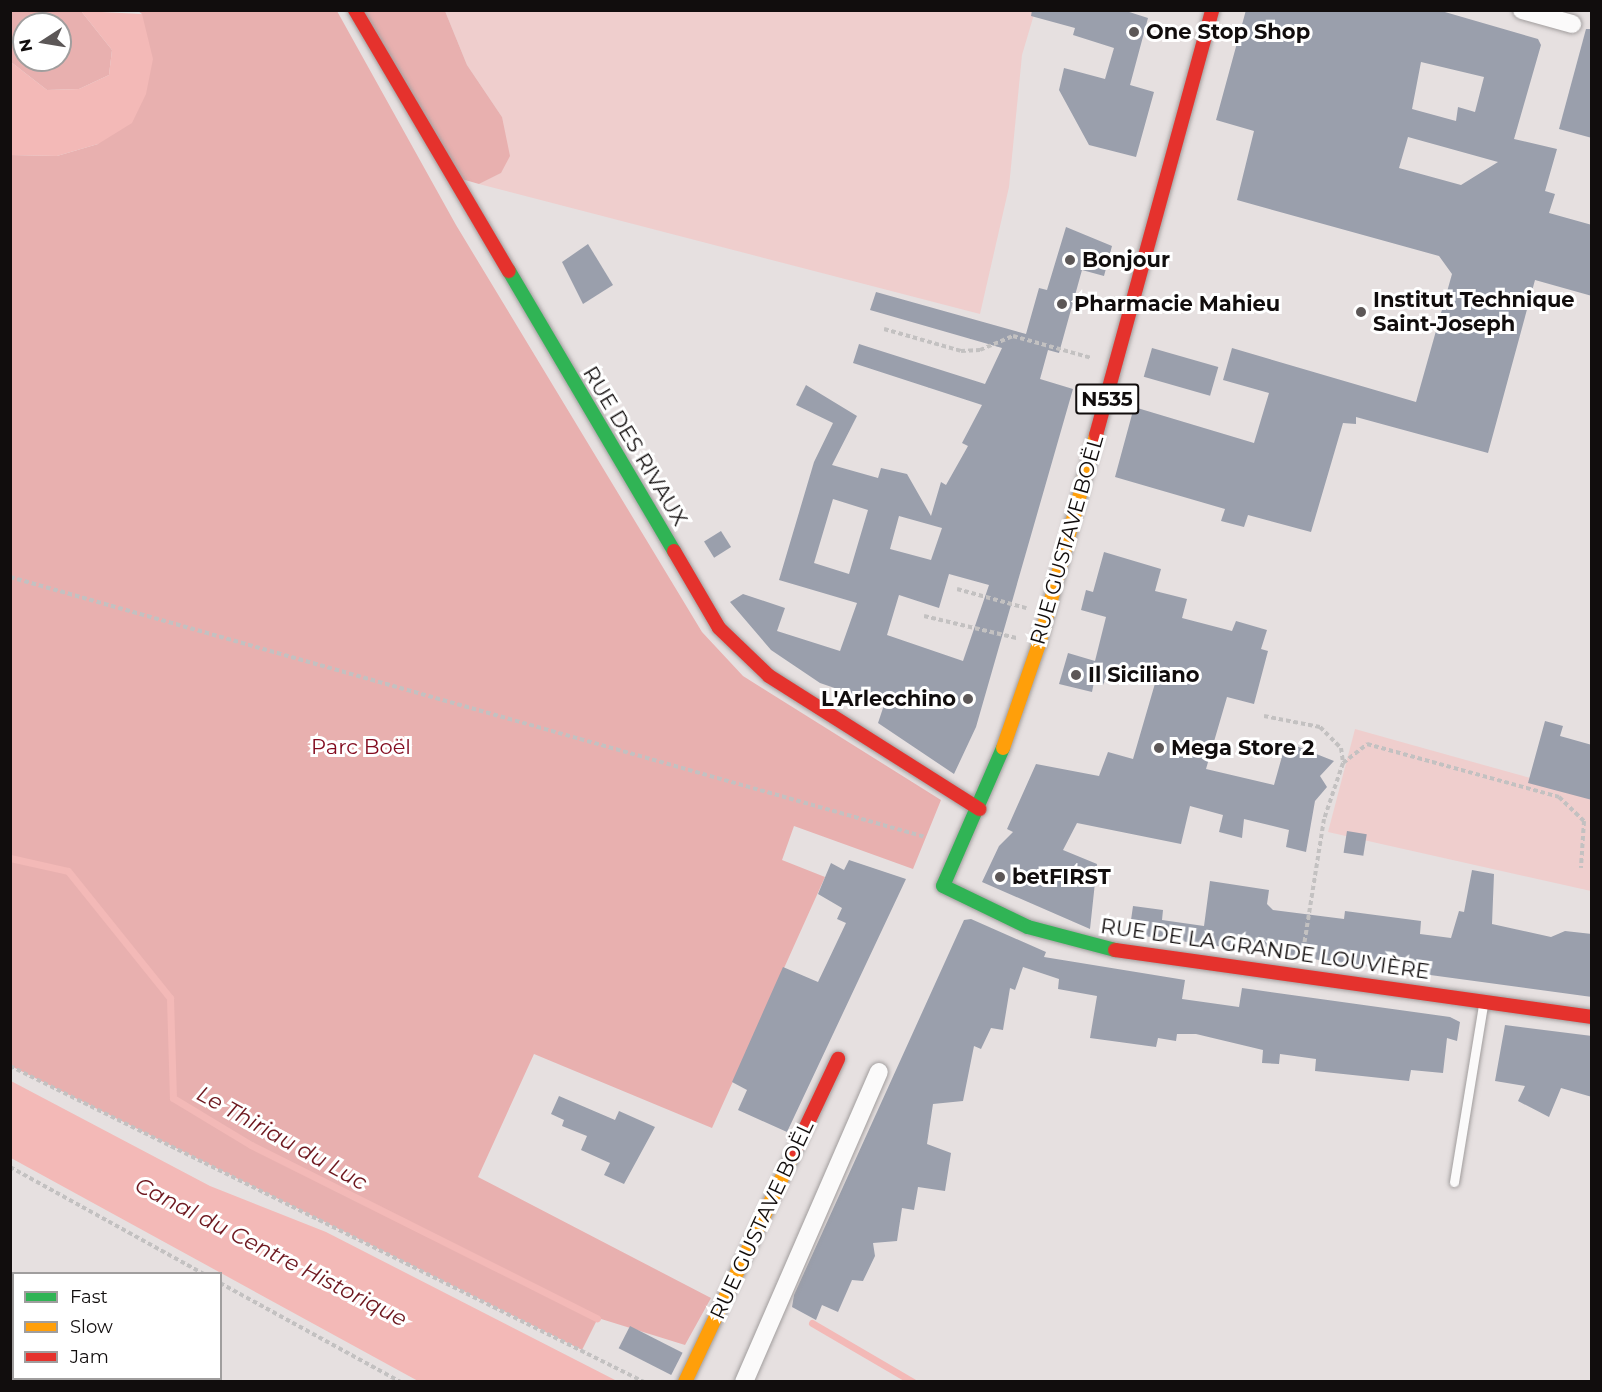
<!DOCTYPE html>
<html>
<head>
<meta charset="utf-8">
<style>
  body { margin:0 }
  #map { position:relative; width:1602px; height:1392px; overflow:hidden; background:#e6e0e0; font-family:Montserrat,sans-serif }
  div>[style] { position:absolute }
  .green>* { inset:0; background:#efcecd }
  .forest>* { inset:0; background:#e8b0af }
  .water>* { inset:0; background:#f3b9b7 }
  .stream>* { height:7px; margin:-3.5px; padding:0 3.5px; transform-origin:3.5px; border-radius:3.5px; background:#f3b9b7 }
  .building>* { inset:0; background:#9a9fac; transform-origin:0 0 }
  .path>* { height:4px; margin-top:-2px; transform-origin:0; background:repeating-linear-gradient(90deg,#c3c1c1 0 4.5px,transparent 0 7.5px) }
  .roads { filter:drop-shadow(0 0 2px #a19d9d) drop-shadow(0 0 2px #a19d9d) }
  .lane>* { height:9px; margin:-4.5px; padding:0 4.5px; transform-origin:4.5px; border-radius:4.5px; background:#fbfafa }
  .street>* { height:18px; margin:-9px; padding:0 9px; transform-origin:9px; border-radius:9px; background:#fbfafa }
  .fast>* { height:14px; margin:-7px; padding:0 7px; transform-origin:7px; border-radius:7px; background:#30b455 }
  .slow>* { height:14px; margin:-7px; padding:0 7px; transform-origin:7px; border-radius:7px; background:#ff9f0a }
  .jam>* { height:14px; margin:-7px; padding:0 7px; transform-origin:7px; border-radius:7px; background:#e5322d }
  .dots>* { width:16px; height:16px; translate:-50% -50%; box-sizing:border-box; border:3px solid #fff; border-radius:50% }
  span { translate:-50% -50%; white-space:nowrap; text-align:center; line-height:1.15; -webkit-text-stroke:6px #fff; paint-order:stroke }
  .shield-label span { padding:2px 4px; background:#fff; border:2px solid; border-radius:4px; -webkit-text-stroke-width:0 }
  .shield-label { font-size:20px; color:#110d0d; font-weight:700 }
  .poi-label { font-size:21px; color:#110d0d; font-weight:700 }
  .left { translate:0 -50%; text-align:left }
  .right { translate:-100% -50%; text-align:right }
  .street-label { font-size:21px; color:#110d0d }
  .park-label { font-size:21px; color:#820a1e }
  .water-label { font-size:22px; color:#6d171e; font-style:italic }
  .frame { position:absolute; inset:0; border:12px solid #110d0d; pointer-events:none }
  .legend { position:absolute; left:12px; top:1272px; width:210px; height:108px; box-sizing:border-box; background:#fff; border:2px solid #a09e9e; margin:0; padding:8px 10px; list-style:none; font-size:18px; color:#110d0d }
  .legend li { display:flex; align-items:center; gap:12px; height:30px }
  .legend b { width:30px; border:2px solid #a09e9e }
  .north { position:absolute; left:12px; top:12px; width:60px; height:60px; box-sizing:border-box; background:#fff; border:2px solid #a09e9e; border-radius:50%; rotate:258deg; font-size:16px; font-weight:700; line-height:24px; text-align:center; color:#110d0d }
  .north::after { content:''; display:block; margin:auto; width:21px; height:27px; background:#5c5757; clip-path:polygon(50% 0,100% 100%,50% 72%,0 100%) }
</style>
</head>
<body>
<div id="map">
  <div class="green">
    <i style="clip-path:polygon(445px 11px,1035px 11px,1022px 55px,1009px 187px,980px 314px,479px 184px,501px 173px,502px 117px,467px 65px)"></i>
    <i style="clip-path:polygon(1355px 729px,1591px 795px,1591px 891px,1328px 832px)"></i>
  </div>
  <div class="forest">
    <i style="clip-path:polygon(evenodd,10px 11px,81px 11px,112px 50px,109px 75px,79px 89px,47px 90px,11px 62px,10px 11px,24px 24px,60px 24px,60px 60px,24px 60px,24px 24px)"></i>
    <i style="clip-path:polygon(138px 11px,337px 11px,456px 225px,702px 632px,743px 676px,941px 800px,913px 869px,794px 826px,782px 860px,825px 877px,712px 1128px,534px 1054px,478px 1177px,711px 1298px,685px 1345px,598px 1318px,582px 1350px,11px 1066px,10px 155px,57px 156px,98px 144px,142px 14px)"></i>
    <i style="clip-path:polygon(360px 11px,445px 11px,467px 65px,502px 117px,510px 156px,501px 173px,479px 184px,451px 176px)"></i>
  </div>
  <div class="water">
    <i style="clip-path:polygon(81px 11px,142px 14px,153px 59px,146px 94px,132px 123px,98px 144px,57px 156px,11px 155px,11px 62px,47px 90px,79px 89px,109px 75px,112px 50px)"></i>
    <i style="clip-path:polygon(11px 1081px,210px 1186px,326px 1232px,617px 1381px,418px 1381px,11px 1158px)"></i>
  </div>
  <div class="stream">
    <i style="left:10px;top:858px;width:59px;rotate:12.6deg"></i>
    <i style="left:68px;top:871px;width:163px;rotate:51.2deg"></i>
    <i style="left:170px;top:998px;width:100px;rotate:88.3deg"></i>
    <i style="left:173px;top:1098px;width:91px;rotate:31.1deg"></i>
    <i style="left:251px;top:1145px;width:387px;rotate:26.6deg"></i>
    <i style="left:812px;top:1323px;width:117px;rotate:30.3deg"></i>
  </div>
  <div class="building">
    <i style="clip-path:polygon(1032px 10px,1123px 10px,1148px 18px,1130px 85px,1154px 92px,1136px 157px,1089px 145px,1059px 90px,1064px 68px,1105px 79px,1114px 48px,1073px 35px,1075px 28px,1031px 16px)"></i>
    <i style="clip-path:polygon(evenodd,1246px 10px,1438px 10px,1538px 39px,1541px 45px,1514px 139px,1557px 149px,1545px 191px,1555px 194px,1549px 213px,1592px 225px,1592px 296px,1535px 280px,1488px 453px,1356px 417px,1356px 424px,1343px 423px,1311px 532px,1248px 515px,1244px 527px,1221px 521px,1225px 509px,1115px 477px,1134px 407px,1254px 443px,1269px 393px,1223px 380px,1232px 348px,1416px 402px,1452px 274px,1439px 256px,1237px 200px,1254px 131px,1216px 120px,1246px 10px,1421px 62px,1484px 77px,1475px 112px,1458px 107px,1456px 121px,1412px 109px,1421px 62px,1246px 10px,1408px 137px,1498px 162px,1461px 185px,1399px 168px,1408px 137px)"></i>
    <i style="clip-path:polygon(1586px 29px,1592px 29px,1592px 138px,1559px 129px)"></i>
    <i style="clip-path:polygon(evenodd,1066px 227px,1112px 246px,1104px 276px,1082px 270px,1059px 353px,1048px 350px,1040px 379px,1073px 389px,976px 727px,954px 774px,878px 723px,884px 705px,820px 683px,771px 650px,730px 602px,743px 594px,785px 608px,777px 631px,840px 651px,857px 603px,779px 580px,814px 462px,833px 423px,796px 405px,806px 385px,857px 416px,832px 465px,878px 478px,881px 468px,907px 474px,931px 516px,941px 482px,946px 485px,968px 446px,962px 443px,982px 405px,853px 363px,859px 344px,985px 384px,1002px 348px,870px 310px,876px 292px,1026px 334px,1039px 288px,1047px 290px,1066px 227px,833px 499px,868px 510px,849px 574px,814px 563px,833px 499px,1066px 227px,899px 516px,942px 528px,931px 560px,890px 549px,899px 516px,1066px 227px,949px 574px,989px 585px,963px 661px,887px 635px,899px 595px,939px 608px,949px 574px)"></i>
    <i style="clip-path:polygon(588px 244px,613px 285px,583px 304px,562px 262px)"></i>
    <i style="left:1152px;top:348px;width:69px;height:30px;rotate:16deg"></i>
    <i style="left:721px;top:531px;width:19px;height:20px;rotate:58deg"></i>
    <i style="clip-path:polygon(1104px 552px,1161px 569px,1155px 591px,1187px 599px,1182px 618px,1232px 631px,1236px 621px,1267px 630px,1261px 649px,1268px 651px,1254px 704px,1227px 697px,1206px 769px,1274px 785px,1286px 742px,1334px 761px,1320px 776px,1327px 787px,1315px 801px,1306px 852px,1286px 847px,1289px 830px,1244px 819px,1242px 838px,1219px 832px,1223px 815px,1190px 806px,1181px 844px,1077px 823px,1063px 850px,1097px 864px,1090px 929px,982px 882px,999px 846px,1013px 832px,1007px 829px,1036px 764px,1099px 776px,1108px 752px,1133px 759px,1156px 680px,1111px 667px,1103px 685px,1094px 682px,1092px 692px,1059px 684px,1068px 653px,1095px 661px,1106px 617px,1081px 610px,1086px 590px,1093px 592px)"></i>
    <i style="clip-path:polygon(1545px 721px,1563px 726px,1560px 736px,1592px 745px,1592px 800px,1528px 783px)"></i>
    <i style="left:1347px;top:831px;width:20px;height:22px;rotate:9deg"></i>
    <i style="clip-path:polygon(849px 860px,906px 879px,787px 1132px,738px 1110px,747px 1090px,732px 1082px,783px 967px,818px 982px,846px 923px,837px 919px,842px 908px,818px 894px,831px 863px,844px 870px)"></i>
    <i style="clip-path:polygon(1472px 870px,1494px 874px,1492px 924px,1551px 937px,1565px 931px,1592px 934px,1592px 997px,1129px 934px,1133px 906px,1163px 910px,1162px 920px,1204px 926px,1210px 881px,1269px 890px,1267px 904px,1273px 910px,1344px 919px,1345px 911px,1421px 921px,1420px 934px,1451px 938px,1459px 911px,1464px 912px)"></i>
    <i style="clip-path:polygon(971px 919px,1046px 952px,1044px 957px,1185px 980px,1182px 999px,1239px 1007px,1242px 988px,1450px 1017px,1460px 1022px,1457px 1041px,1447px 1038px,1443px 1073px,1411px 1070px,1409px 1081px,1315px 1071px,1316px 1059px,1280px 1054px,1279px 1064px,1262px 1063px,1263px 1050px,1196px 1034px,1177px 1034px,1176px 1041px,1158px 1038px,1156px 1047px,1090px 1038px,1097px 996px,1058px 989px,1059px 979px,1023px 967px,1015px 990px,1010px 988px,1003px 1030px,991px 1028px,981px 1049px,974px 1046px,963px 1101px,933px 1104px,927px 1144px,951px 1153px,945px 1191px,918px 1187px,914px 1210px,902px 1208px,897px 1241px,873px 1243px,875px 1256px,863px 1281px,852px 1280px,838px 1312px,822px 1305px,816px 1320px,792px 1307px,794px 1295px,964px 920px)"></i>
    <i style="clip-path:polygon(1505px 1025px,1592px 1036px,1592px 1097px,1561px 1088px,1549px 1117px,1518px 1101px,1525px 1086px,1495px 1081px)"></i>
    <i style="clip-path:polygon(559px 1096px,615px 1120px,619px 1111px,655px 1127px,624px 1184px,604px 1175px,610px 1163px,581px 1150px,587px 1136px,562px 1126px,564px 1120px,551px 1114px)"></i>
    <i style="left:630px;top:1326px;width:59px;height:25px;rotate:27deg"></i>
  </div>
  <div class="path">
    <i style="left:884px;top:329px;width:80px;rotate:15.9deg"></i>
    <i style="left:961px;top:351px;width:19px;rotate:-3deg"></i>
    <i style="left:980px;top:350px;width:36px;rotate:-23deg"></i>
    <i style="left:1013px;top:336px;width:82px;rotate:15.6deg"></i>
    <i style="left:10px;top:577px;width:951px;rotate:15.86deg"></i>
    <i style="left:957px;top:589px;width:72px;rotate:15.4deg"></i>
    <i style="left:924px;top:616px;width:95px;rotate:13.4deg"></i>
    <i style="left:1264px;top:716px;width:57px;rotate:11.1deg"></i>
    <i style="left:1320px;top:727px;width:30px;rotate:45deg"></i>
    <i style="left:1341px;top:748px;width:15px;rotate:82deg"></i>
    <i style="left:1343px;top:763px;width:59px;rotate:108.7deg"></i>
    <i style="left:1324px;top:819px;width:134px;rotate:99deg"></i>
    <i style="left:1343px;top:763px;width:31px;rotate:-38deg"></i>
    <i style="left:1367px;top:744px;width:199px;rotate:15.4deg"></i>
    <i style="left:1559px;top:797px;width:35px;rotate:44deg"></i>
    <i style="left:1584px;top:821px;width:47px;rotate:93.7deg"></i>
    <i style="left:10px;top:1066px;width:708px;rotate:26.49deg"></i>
    <i style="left:10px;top:1167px;width:222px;rotate:28.9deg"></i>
    <i style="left:220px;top:1283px;width:206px;rotate:28.7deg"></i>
  </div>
  <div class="roads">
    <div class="lane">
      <i style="left:1454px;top:1182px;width:180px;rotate:-80.7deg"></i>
    </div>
    <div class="street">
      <i style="left:1522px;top:10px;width:52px;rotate:15.6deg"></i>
      <i style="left:744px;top:1382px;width:338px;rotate:-66.5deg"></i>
    </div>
    <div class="fast">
      <i style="left:509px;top:271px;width:325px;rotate:59.5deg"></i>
      <i style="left:1003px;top:748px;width:150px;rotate:113.5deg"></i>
      <i style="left:943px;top:886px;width:94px;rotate:25.8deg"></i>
      <i style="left:1028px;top:927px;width:90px;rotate:14.8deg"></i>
    </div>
    <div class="slow">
      <i style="left:1003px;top:748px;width:110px;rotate:-70.9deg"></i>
      <i style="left:1039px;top:644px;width:217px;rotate:-74.7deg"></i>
      <i style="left:685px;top:1382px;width:257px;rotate:-64.6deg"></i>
    </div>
    <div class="jam">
      <i style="left:355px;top:10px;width:303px;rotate:59.5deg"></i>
      <i style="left:1096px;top:435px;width:441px;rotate:-74.7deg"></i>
      <i style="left:674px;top:551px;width:89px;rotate:59.7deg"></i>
      <i style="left:719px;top:628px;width:69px;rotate:43.8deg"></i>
      <i style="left:769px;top:676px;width:249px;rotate:32.3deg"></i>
      <i style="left:1115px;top:950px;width:482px;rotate:8deg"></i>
      <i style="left:795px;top:1150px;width:101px;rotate:-64.7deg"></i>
    </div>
  </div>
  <div class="dots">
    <i style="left:1134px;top:32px;background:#5c5757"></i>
    <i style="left:1070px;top:260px;background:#5c5757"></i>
    <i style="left:1062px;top:304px;background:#5c5757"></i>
    <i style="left:1361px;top:312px;background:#5c5757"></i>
    <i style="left:1076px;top:675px;background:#5c5757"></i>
    <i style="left:968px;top:699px;background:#5c5757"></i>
    <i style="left:1159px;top:748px;background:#5c5757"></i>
    <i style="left:1000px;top:877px;background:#5c5757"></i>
  </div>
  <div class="shield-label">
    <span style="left:1107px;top:399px">N535</span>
  </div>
  <div class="poi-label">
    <span class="left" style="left:1146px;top:32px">One Stop Shop</span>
    <span class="left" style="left:1082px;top:260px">Bonjour</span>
    <span class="left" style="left:1373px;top:312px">Institut Technique<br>Saint-Joseph</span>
    <span class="left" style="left:1074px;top:304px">Pharmacie Mahieu</span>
    <span class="left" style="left:1088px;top:675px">Il Siciliano</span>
    <span class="right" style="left:956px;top:699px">L'Arlecchino</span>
    <span class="left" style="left:1171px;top:748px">Mega Store 2</span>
    <span class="left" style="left:1012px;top:877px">betFIRST</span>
  </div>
  <div class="street-label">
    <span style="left:635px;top:446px;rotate:59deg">RUE DES RIVAUX</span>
    <span style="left:1067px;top:540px;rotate:-74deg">RUE GUSTAVE BOËL</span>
    <span style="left:1265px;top:949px;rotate:8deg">RUE DE LA GRANDE LOUVIÈRE</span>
    <span style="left:762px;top:1220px;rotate:-65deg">RUE GUSTAVE BOËL</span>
  </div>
  <div class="park-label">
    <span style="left:361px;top:747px">Parc Boël</span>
  </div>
  <div class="water-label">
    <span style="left:282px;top:1138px;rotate:29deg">Le Thiriau du Luc</span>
    <span style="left:271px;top:1252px;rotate:27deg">Canal du Centre Historique</span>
  </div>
  <div class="frame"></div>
  <ul class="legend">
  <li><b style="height:8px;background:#30b455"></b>Fast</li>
  <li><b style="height:8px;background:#ff9f0a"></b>Slow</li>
  <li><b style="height:8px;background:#e5322d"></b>Jam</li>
  </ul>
  <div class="north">N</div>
</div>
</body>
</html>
